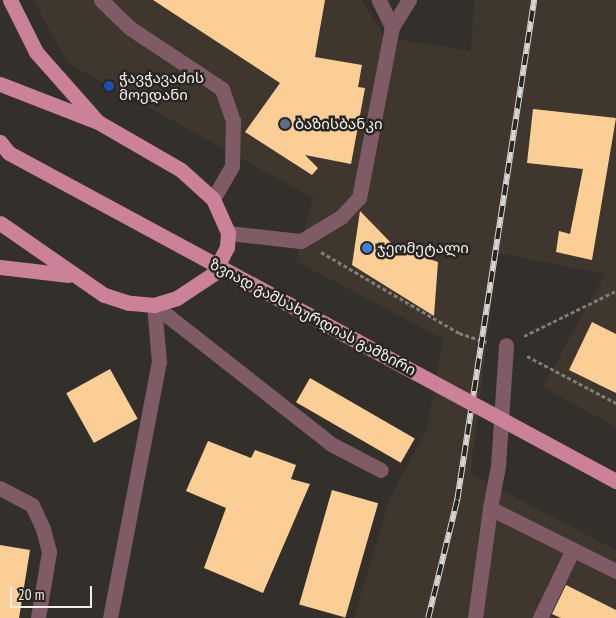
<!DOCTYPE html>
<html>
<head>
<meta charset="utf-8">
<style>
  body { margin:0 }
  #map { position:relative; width:616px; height:618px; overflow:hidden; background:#33302c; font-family:"PT Sans Narrow","Noto Sans Georgian",sans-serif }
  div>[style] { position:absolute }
  .built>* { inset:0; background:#3f372e }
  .building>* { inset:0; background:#fbce96; transform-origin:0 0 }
  .path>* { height:3px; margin-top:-1.5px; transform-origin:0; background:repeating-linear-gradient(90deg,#7f7c79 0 4px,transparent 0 6.5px) }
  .lane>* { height:15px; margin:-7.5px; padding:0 7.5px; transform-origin:7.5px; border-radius:7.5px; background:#7f5b65 }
  .street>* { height:15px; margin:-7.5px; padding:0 7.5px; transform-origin:7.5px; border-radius:7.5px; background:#7f5b65 }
  .primary>* { height:15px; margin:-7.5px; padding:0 7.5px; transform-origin:7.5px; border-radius:7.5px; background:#cb8299 }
  .rail>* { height:5.5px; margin-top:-2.75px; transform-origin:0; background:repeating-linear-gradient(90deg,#292622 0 11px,#d6d3d1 0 22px); box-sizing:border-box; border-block:1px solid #d6d3d1 }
  .primary-bridge>* { height:15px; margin:-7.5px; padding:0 7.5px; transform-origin:7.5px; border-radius:7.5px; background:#cb8299 }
  .dots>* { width:14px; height:14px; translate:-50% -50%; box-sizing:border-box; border:2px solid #292622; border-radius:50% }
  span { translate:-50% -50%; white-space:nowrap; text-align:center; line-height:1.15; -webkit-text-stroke:5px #292622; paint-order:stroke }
  .poi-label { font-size:15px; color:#f1eeec }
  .left { translate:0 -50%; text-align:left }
  .street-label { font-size:15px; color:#f1eeec }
  .scale { position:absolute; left:10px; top:586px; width:82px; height:22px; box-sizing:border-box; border:2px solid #f1eeec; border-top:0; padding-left:6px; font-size:15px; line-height:18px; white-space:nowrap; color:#f1eeec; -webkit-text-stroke:4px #292622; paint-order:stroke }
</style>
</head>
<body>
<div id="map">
  <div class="built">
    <i style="clip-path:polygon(33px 0,362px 0,384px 37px,471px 51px,474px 0,616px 0,616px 427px,543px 387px,605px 274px,498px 253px,470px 474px,616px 550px,616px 618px,354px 618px,390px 498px,427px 429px,443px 339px,296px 261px,313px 198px,68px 63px)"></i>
  </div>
  <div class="building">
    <i style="clip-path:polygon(153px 0,325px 0,315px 57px,362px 65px,358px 87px,365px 88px,351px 164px,305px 155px,318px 168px,312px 175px,245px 132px,280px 83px)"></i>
    <i style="clip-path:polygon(533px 109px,616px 118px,592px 260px,556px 252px,559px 231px,570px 234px,583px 169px,527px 163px)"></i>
    <i style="clip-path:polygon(360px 211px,395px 247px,438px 262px,434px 316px,352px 265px)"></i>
    <i style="clip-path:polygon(592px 322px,616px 334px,616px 393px,569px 370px)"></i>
    <i style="left:110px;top:369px;width:57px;height:50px;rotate:61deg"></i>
    <i style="left:310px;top:378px;width:121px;height:28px;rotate:30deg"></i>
    <i style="clip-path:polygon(208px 441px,251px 458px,255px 450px,296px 465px,291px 479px,310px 484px,263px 593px,204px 568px,226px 508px,186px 491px)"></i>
    <i style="left:332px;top:490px;width:48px;height:119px;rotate:16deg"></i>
    <i style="clip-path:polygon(0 545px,30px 550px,19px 618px,0 618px)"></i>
    <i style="clip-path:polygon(566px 585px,616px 610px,616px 618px,561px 618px,552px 614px)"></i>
  </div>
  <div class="path">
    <i style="left:321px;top:252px;width:160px;rotate:30.4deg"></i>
    <i style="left:459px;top:333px;width:29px;rotate:18deg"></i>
    <i style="left:524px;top:336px;width:102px;rotate:-26.1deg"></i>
    <i style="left:527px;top:356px;width:101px;rotate:27.8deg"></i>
  </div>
  <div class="lane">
    <i style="left:101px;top:0;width:40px;rotate:44deg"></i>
    <i style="left:130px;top:28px;width:110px;rotate:33.5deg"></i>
    <i style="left:222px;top:89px;width:34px;rotate:71deg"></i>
    <i style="left:233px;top:121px;width:45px;rotate:91.3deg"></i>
    <i style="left:232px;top:166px;width:38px;rotate:120deg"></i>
    <i style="left:392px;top:27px;width:32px;rotate:-58deg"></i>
    <i style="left:228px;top:233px;width:73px;rotate:6.3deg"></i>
    <i style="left:301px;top:241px;width:47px;rotate:-31deg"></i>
    <i style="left:341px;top:217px;width:26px;rotate:-47deg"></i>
    <i style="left:359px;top:198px;width:174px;rotate:-79.1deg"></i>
    <i style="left:392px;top:27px;width:30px;rotate:-116deg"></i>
    <i style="left:154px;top:305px;width:225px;rotate:38.1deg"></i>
    <i style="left:331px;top:444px;width:56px;rotate:27.5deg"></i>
    <i style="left:0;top:488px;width:36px;rotate:28deg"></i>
    <i style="left:32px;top:505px;width:26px;rotate:65deg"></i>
    <i style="left:43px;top:529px;width:24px;rotate:75deg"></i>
    <i style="left:49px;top:552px;width:67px;rotate:99.5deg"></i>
    <i style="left:490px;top:508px;width:43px;rotate:-79.2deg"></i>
    <i style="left:498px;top:466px;width:121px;rotate:-86.2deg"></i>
    <i style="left:540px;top:618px;width:76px;rotate:-64.4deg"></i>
  </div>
  <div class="street">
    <i style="left:110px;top:618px;width:261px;rotate:-79.2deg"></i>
    <i style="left:159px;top:362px;width:57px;rotate:-95deg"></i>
    <i style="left:475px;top:618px;width:111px;rotate:-82.2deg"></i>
    <i style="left:490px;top:508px;width:141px;rotate:26.6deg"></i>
  </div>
  <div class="primary">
    <i style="left:10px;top:0;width:58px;rotate:63.4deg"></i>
    <i style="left:36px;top:52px;width:92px;rotate:48.5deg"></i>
    <i style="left:0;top:84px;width:105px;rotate:21.2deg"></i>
    <i style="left:98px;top:122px;width:96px;rotate:30deg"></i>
    <i style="left:181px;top:170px;width:43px;rotate:42.2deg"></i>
    <i style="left:213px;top:199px;width:37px;rotate:66deg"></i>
    <i style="left:228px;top:233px;width:14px;rotate:94deg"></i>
    <i style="left:227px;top:247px;width:30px;rotate:117deg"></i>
    <i style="left:213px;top:274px;width:43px;rotate:146.3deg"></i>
    <i style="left:177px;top:298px;width:24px;rotate:163deg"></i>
    <i style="left:154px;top:305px;width:25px;rotate:-175deg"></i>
    <i style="left:129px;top:303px;width:26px;rotate:-162deg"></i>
    <i style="left:104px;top:295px;width:126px;rotate:-145.3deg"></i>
    <i style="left:0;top:142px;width:14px;rotate:51deg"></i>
    <i style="left:0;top:267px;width:69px;rotate:6.6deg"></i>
  </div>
  <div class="rail">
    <i style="left:428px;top:618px;width:122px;rotate:-76.2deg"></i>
    <i style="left:457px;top:500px;width:506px;rotate:-81.25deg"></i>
  </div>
  <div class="primary-bridge">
    <i style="left:9px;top:153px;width:690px;rotate:28.39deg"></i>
  </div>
  <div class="dots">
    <i style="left:109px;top:86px;background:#1a4fb4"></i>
    <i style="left:285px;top:124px;background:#5c6f8a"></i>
    <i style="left:367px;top:248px;background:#3f7fe0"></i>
  </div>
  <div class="poi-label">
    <span class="left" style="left:119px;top:86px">ჭავჭავაძის<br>მოედანი</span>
    <span class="left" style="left:295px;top:124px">ბაზისბანკი</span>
    <span class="left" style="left:377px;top:248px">ჯეომეტალი</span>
  </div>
  <div class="street-label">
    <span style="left:313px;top:317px;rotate:28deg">ზვიად გამსახურდიას გამზირი</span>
  </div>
  <div class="scale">20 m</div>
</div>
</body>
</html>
